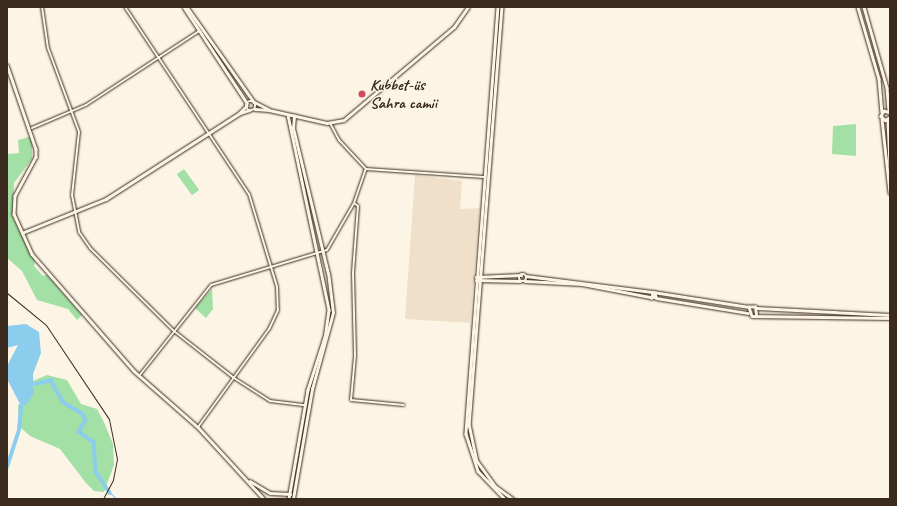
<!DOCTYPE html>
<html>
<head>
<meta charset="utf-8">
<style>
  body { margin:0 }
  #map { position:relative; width:897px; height:506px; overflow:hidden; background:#fcf5e5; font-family:Caveat,sans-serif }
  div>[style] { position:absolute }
  .built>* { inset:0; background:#f0e0c9 }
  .green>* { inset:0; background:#a3e0a6; transform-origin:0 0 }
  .water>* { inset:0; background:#8ccced }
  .stream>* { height:1px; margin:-0.5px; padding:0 0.5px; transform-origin:0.5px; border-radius:0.5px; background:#8ccced }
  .river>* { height:3.5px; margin:-1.75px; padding:0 1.75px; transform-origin:1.75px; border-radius:1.75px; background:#8ccced }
  .roads { filter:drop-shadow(0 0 1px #3b2a1e) drop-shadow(0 0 1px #3b2a1e) }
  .tertiary>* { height:2px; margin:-1px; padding:0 1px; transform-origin:1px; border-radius:1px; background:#fcf5e5 }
  .secondary>* { height:2.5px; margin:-1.25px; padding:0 1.25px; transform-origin:1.25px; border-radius:1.25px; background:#fcf5e5 }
  .secondary>.ring { margin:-1.25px; padding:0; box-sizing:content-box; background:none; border:2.5px solid #fcf5e5; border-radius:50% }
  .rail>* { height:1px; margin:-0.5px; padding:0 0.5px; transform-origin:0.5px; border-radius:0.5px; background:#3b2a1e }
  .dots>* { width:11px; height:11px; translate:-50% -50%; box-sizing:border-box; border:2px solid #fcf5e5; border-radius:50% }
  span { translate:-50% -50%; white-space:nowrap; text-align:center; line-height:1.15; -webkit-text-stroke:3px #fcf5e5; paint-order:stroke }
  .poi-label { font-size:16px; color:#3b2a1e; font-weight:700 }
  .left { translate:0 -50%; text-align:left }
  .frame { position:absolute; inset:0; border:8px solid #3b2a1e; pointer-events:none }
</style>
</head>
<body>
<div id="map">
  <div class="built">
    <i style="clip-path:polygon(415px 175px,462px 181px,460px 209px,480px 208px,470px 323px,405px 319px)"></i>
  </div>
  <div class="green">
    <i style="clip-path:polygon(856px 124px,856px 156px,832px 154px,833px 126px)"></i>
    <i style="clip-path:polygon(32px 136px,32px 159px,14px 183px,13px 217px,35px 262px,34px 266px,43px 276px,47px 275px,82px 315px,77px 320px,68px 309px,37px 300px,22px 271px,7px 258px,7px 154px,19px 153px,18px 140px)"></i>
    <i style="left:184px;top:169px;width:26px;height:9px;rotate:54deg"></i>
    <i style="clip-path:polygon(212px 289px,213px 309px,206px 318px,195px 308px)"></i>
    <i style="clip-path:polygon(47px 375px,67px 380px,81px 404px,97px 409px,103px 420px,113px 444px,114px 465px,104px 492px,94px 491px,86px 483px,60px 449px,30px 436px,19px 426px,18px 404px,21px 406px,33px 381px)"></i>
  </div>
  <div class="water">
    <i style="clip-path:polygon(26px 324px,39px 332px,41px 353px,33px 374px,34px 394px,26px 405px,21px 406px,7px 379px,7px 366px,18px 345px,7px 348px,7px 326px)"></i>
  </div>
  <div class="stream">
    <i style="left:110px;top:493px;width:9px;rotate:41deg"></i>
  </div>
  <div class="river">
    <i style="left:36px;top:384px;width:16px;rotate:-15deg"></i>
    <i style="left:51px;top:380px;width:25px;rotate:61deg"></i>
    <i style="left:63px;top:402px;width:23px;rotate:31deg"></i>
    <i style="left:83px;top:414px;width:7px;rotate:63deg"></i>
    <i style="left:86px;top:420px;width:14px;rotate:120deg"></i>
    <i style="left:79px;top:432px;width:18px;rotate:34deg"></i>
    <i style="left:94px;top:442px;width:30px;rotate:86deg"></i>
    <i style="left:96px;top:472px;width:25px;rotate:56deg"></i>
    <i style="left:19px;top:430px;width:24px;rotate:-85deg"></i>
    <i style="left:7px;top:467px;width:36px;rotate:-72deg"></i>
  </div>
  <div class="roads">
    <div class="tertiary">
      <i style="left:42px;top:7px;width:41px;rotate:81.7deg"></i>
      <i style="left:48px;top:48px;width:90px;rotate:69.7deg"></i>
      <i style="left:79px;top:132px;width:63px;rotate:96.3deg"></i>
      <i style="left:72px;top:195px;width:38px;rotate:79deg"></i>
      <i style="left:79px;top:232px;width:19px;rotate:55deg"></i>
      <i style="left:90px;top:248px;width:118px;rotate:44.7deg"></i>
      <i style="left:174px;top:331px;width:76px;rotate:38.1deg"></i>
      <i style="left:234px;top:378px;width:43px;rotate:32.6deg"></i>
      <i style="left:270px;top:401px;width:35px;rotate:7deg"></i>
      <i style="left:125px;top:7px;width:224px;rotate:56.5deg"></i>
      <i style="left:249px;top:194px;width:97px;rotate:73.2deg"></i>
      <i style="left:277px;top:287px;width:23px;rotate:88deg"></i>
      <i style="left:278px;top:310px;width:21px;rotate:115deg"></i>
      <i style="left:269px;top:329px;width:121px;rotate:125.9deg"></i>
      <i style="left:330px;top:123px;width:19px;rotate:62deg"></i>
      <i style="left:339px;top:140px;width:40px;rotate:47deg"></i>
      <i style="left:366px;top:169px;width:118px;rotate:3.9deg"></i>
      <i style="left:32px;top:128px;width:59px;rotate:-23.1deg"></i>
      <i style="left:86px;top:105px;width:135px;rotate:-33.2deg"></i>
      <i style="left:354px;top:203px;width:36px;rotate:-71deg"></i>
      <i style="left:139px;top:376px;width:116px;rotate:-51.6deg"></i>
      <i style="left:211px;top:285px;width:121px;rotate:-16.8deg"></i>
      <i style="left:327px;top:250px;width:54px;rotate:-60.1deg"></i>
      <i style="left:354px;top:203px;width:5px;rotate:37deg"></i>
      <i style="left:358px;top:206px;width:67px;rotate:94.3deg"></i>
      <i style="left:353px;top:273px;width:83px;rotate:88.6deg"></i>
      <i style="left:355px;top:356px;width:44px;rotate:95.2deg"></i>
      <i style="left:351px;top:400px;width:53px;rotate:5.4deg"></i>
    </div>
    <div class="secondary">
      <i style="left:184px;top:7px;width:115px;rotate:56.7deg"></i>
      <i style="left:187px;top:7px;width:116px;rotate:54.8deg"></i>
      <i style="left:498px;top:7px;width:428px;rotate:94.3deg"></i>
      <i style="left:466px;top:434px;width:39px;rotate:72deg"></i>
      <i style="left:478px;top:471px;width:39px;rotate:46deg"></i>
      <i style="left:502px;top:7px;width:418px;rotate:94.5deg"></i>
      <i style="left:469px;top:424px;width:38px;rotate:78deg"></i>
      <i style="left:477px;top:461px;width:31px;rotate:54deg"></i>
      <i style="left:495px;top:486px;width:22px;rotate:36deg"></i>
      <i style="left:858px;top:7px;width:75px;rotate:73.7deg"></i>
      <i style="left:879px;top:79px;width:33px;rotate:85deg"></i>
      <i style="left:864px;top:7px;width:84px;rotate:74.1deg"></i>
      <i style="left:887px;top:88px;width:24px;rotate:85deg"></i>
      <i style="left:7px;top:65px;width:89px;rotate:71deg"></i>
      <i style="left:36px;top:149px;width:8px;rotate:90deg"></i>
      <i style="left:36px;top:157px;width:44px;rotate:118.3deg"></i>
      <i style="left:15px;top:196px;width:18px;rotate:93deg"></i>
      <i style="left:14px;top:214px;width:44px;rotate:65.8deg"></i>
      <i style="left:32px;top:254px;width:155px;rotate:48.9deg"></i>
      <i style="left:134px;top:371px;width:85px;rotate:41.2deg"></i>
      <i style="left:198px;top:427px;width:98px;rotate:47.5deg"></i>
      <i class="ring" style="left:246.5px;top:101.5px;width:6.5px;height:6.5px"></i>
      <i style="left:247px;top:106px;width:10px;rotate:135deg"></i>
      <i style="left:240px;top:113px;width:10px;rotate:-17deg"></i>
      <i style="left:255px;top:109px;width:14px;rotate:4deg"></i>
      <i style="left:269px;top:110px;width:16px;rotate:-153deg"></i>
      <i style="left:269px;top:110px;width:59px;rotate:12.6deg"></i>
      <i style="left:327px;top:123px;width:17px;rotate:-10deg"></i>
      <i style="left:344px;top:120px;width:144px;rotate:-40.2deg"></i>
      <i style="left:454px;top:27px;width:24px;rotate:-55deg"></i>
      <i style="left:890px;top:113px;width:6px;rotate:-162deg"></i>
      <i style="left:884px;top:111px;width:6px;rotate:121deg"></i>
      <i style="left:881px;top:116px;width:6px;rotate:45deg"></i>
      <i style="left:885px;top:120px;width:6px;rotate:-31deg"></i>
      <i style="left:288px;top:115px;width:199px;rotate:78.1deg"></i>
      <i style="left:329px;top:310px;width:27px;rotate:98deg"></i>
      <i style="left:325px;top:337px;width:56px;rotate:107.8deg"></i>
      <i style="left:308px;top:390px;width:111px;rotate:99.9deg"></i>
      <i style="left:882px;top:119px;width:74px;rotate:83.8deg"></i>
      <i style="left:888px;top:120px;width:45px;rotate:87.5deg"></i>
      <i style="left:22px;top:233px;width:91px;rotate:-22deg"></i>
      <i style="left:106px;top:199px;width:159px;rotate:-32.7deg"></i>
      <i class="ring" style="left:519.5px;top:274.5px;width:4.5px;height:4.5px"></i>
      <i style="left:526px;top:276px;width:127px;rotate:7.2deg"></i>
      <i style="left:476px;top:277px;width:45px;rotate:-2.5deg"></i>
      <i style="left:476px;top:280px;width:44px;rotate:1.3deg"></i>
      <i style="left:525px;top:281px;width:57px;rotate:3deg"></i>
      <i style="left:582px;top:284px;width:69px;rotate:10.8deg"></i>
      <i style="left:655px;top:293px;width:4px;rotate:76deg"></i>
      <i style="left:656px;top:297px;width:5px;rotate:169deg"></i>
      <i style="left:651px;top:298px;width:6px;rotate:-72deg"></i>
      <i style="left:653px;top:292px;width:97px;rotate:8.9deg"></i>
      <i style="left:656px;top:298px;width:93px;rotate:9.3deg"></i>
      <i style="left:757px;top:308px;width:133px;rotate:3deg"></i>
      <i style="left:756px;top:314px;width:7px;rotate:-98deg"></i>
      <i style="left:755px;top:307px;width:6px;rotate:180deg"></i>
      <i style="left:749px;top:307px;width:9px;rotate:72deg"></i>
      <i style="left:752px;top:316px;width:138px;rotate:0.8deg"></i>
      <i style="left:250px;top:481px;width:23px;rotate:31deg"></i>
      <i style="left:270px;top:493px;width:20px;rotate:3deg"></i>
      <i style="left:293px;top:499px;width:112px;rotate:-80.2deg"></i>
      <i style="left:312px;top:389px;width:79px;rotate:-74.6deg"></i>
      <i style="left:333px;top:313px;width:39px;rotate:-97deg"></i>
      <i style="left:328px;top:274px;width:150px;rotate:-103.5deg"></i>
      <i style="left:293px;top:128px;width:12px;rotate:-85deg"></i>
    </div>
  </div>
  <div class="rail">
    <i style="left:7px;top:293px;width:50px;rotate:39.4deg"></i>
    <i style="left:46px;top:325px;width:113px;rotate:56.2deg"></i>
    <i style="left:109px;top:419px;width:41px;rotate:78.7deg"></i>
    <i style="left:117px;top:459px;width:21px;rotate:101deg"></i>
    <i style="left:113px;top:480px;width:21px;rotate:118deg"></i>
  </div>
  <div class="dots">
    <i style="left:362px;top:94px;background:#d1495b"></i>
  </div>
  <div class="poi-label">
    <span class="left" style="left:370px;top:94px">Kubbet-üs<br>Sahra camii</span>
  </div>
  <div class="frame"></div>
</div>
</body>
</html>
